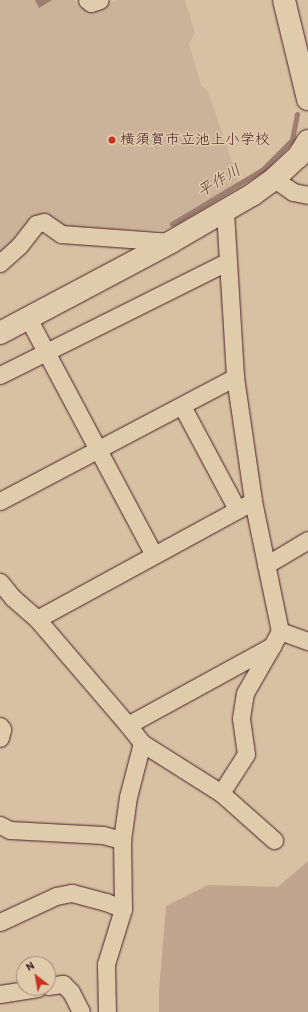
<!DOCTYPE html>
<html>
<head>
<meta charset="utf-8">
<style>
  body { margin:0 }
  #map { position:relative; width:308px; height:1012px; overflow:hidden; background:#d7c1a2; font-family:Itim,"Klee One",sans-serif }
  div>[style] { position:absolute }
  .built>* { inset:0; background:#cab398 }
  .green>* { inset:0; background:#c0a68e }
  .water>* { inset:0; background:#9d7e71 }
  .stream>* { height:4.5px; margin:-2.25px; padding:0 2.25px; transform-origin:2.25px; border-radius:2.25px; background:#9d7e71 }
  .roads { filter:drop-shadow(0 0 1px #4a1f2b) drop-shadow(0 0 1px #4a1f2b) }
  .street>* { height:17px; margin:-8.5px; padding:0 8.5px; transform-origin:8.5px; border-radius:8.5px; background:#e0cbaa }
  .secondary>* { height:22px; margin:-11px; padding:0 11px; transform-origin:11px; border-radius:11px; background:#e0cbaa }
  .dots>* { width:11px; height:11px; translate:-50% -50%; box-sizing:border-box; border:2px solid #e0cbaa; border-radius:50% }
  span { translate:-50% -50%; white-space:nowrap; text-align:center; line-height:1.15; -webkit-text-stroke:3px #e0cbaa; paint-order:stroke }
  .poi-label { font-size:15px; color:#4a1f2b }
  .left { translate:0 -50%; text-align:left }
  .water-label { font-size:16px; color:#5b3239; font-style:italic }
  .north { position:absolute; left:16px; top:956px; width:40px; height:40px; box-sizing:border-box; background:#e0cbaa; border:1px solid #a48677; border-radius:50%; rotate:329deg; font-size:11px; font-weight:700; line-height:16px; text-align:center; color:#4a1f2b }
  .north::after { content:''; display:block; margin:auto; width:14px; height:18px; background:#c8321e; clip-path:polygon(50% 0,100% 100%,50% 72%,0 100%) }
</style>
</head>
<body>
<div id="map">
  <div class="built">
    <i style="clip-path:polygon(0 0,75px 0,77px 6px,89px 9px,119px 0,185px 0,195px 33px,189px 44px,201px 85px,208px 91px,241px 188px,226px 200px,166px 230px,88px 229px,65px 225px,39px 214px,31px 226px,0 253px)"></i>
  </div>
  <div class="green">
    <i style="clip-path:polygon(308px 861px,308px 1012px,159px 1012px,159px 990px,166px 906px,208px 885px,278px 887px)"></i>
  </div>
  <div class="water">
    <i style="clip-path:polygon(35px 0,52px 0,39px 8px)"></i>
  </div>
  <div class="stream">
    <i style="left:172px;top:224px;width:105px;rotate:-31deg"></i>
    <i style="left:262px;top:170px;width:42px;rotate:-45deg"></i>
    <i style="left:292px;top:140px;width:26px;rotate:-79deg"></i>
  </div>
  <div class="roads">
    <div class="street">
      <i style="left:87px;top:0;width:5px;rotate:37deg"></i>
      <i style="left:91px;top:3px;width:9px;rotate:-18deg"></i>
      <i style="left:274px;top:179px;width:23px;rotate:34deg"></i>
      <i style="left:293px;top:192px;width:15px;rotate:11deg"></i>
      <i style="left:225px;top:212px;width:165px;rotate:86.5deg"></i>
      <i style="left:235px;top:377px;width:125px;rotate:81.7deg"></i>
      <i style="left:253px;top:501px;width:133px;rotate:78.3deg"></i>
      <i style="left:280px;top:631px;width:17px;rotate:118deg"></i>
      <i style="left:272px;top:646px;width:164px;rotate:151.3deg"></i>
      <i style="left:128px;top:725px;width:23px;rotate:52deg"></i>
      <i style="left:142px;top:743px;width:93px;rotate:32.3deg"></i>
      <i style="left:221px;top:793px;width:71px;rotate:41.6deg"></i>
      <i style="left:0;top:263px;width:25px;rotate:-42deg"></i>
      <i style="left:19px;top:246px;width:28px;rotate:-52deg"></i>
      <i style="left:36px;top:224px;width:8px;rotate:-14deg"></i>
      <i style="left:44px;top:222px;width:21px;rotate:35deg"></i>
      <i style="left:61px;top:234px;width:110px;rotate:4.2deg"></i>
      <i style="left:28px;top:318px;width:268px;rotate:62deg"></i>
      <i style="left:0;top:375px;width:254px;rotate:-26.5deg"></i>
      <i style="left:182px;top:406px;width:117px;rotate:61.9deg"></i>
      <i style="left:0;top:501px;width:266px;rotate:-27.8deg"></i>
      <i style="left:266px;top:565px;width:49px;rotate:-30.8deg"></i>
      <i style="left:0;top:582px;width:21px;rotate:51deg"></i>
      <i style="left:13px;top:598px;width:32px;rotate:41deg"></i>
      <i style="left:37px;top:619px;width:140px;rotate:49.4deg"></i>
      <i style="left:37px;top:619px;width:246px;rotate:-28.6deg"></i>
      <i style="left:280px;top:631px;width:30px;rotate:20deg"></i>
      <i style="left:0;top:726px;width:4px;rotate:56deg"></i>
      <i style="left:2px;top:729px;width:9px;rotate:103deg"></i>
      <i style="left:221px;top:793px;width:46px;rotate:-57.3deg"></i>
      <i style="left:246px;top:754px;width:36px;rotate:-98deg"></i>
      <i style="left:241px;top:718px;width:25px;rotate:-81deg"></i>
      <i style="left:245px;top:693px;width:54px;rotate:-60.1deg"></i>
      <i style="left:0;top:825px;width:11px;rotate:27deg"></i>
      <i style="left:10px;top:830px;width:93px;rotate:3.1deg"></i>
      <i style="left:103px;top:835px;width:20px;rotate:15deg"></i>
      <i style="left:0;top:922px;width:62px;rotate:-24.9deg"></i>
      <i style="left:56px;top:896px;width:16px;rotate:-11deg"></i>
      <i style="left:72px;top:893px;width:35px;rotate:15deg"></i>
      <i style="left:106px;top:902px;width:18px;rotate:22deg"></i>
      <i style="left:48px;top:986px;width:15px;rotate:-8deg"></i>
      <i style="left:63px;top:984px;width:11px;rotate:45deg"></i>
      <i style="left:71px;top:992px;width:22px;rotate:63deg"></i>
      <i style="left:0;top:994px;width:38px;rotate:-9deg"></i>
      <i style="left:107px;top:1012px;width:48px;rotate:-91.2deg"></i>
      <i style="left:106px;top:964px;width:58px;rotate:-72.8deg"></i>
      <i style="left:123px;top:909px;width:69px;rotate:-90.8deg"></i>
      <i style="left:122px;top:840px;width:43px;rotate:-82.1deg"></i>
      <i style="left:128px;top:797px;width:56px;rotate:-75.5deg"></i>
    </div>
    <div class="secondary">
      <i style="left:284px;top:0;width:102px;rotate:76.4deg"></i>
      <i style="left:0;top:333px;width:194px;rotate:-28deg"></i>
      <i style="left:171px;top:242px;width:94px;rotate:-30.1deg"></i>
      <i style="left:252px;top:195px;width:27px;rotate:-36deg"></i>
      <i style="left:274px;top:179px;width:33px;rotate:-43deg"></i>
      <i style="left:298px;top:157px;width:19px;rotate:-58deg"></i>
    </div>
  </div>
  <div class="dots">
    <i style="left:112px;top:140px;background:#c8321e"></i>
  </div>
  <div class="poi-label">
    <span class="left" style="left:120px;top:140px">横須賀市立池上小学校</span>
  </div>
  <div class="water-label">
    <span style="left:219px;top:181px;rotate:-31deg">平作川</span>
  </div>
  <div class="north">N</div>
</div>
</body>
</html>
